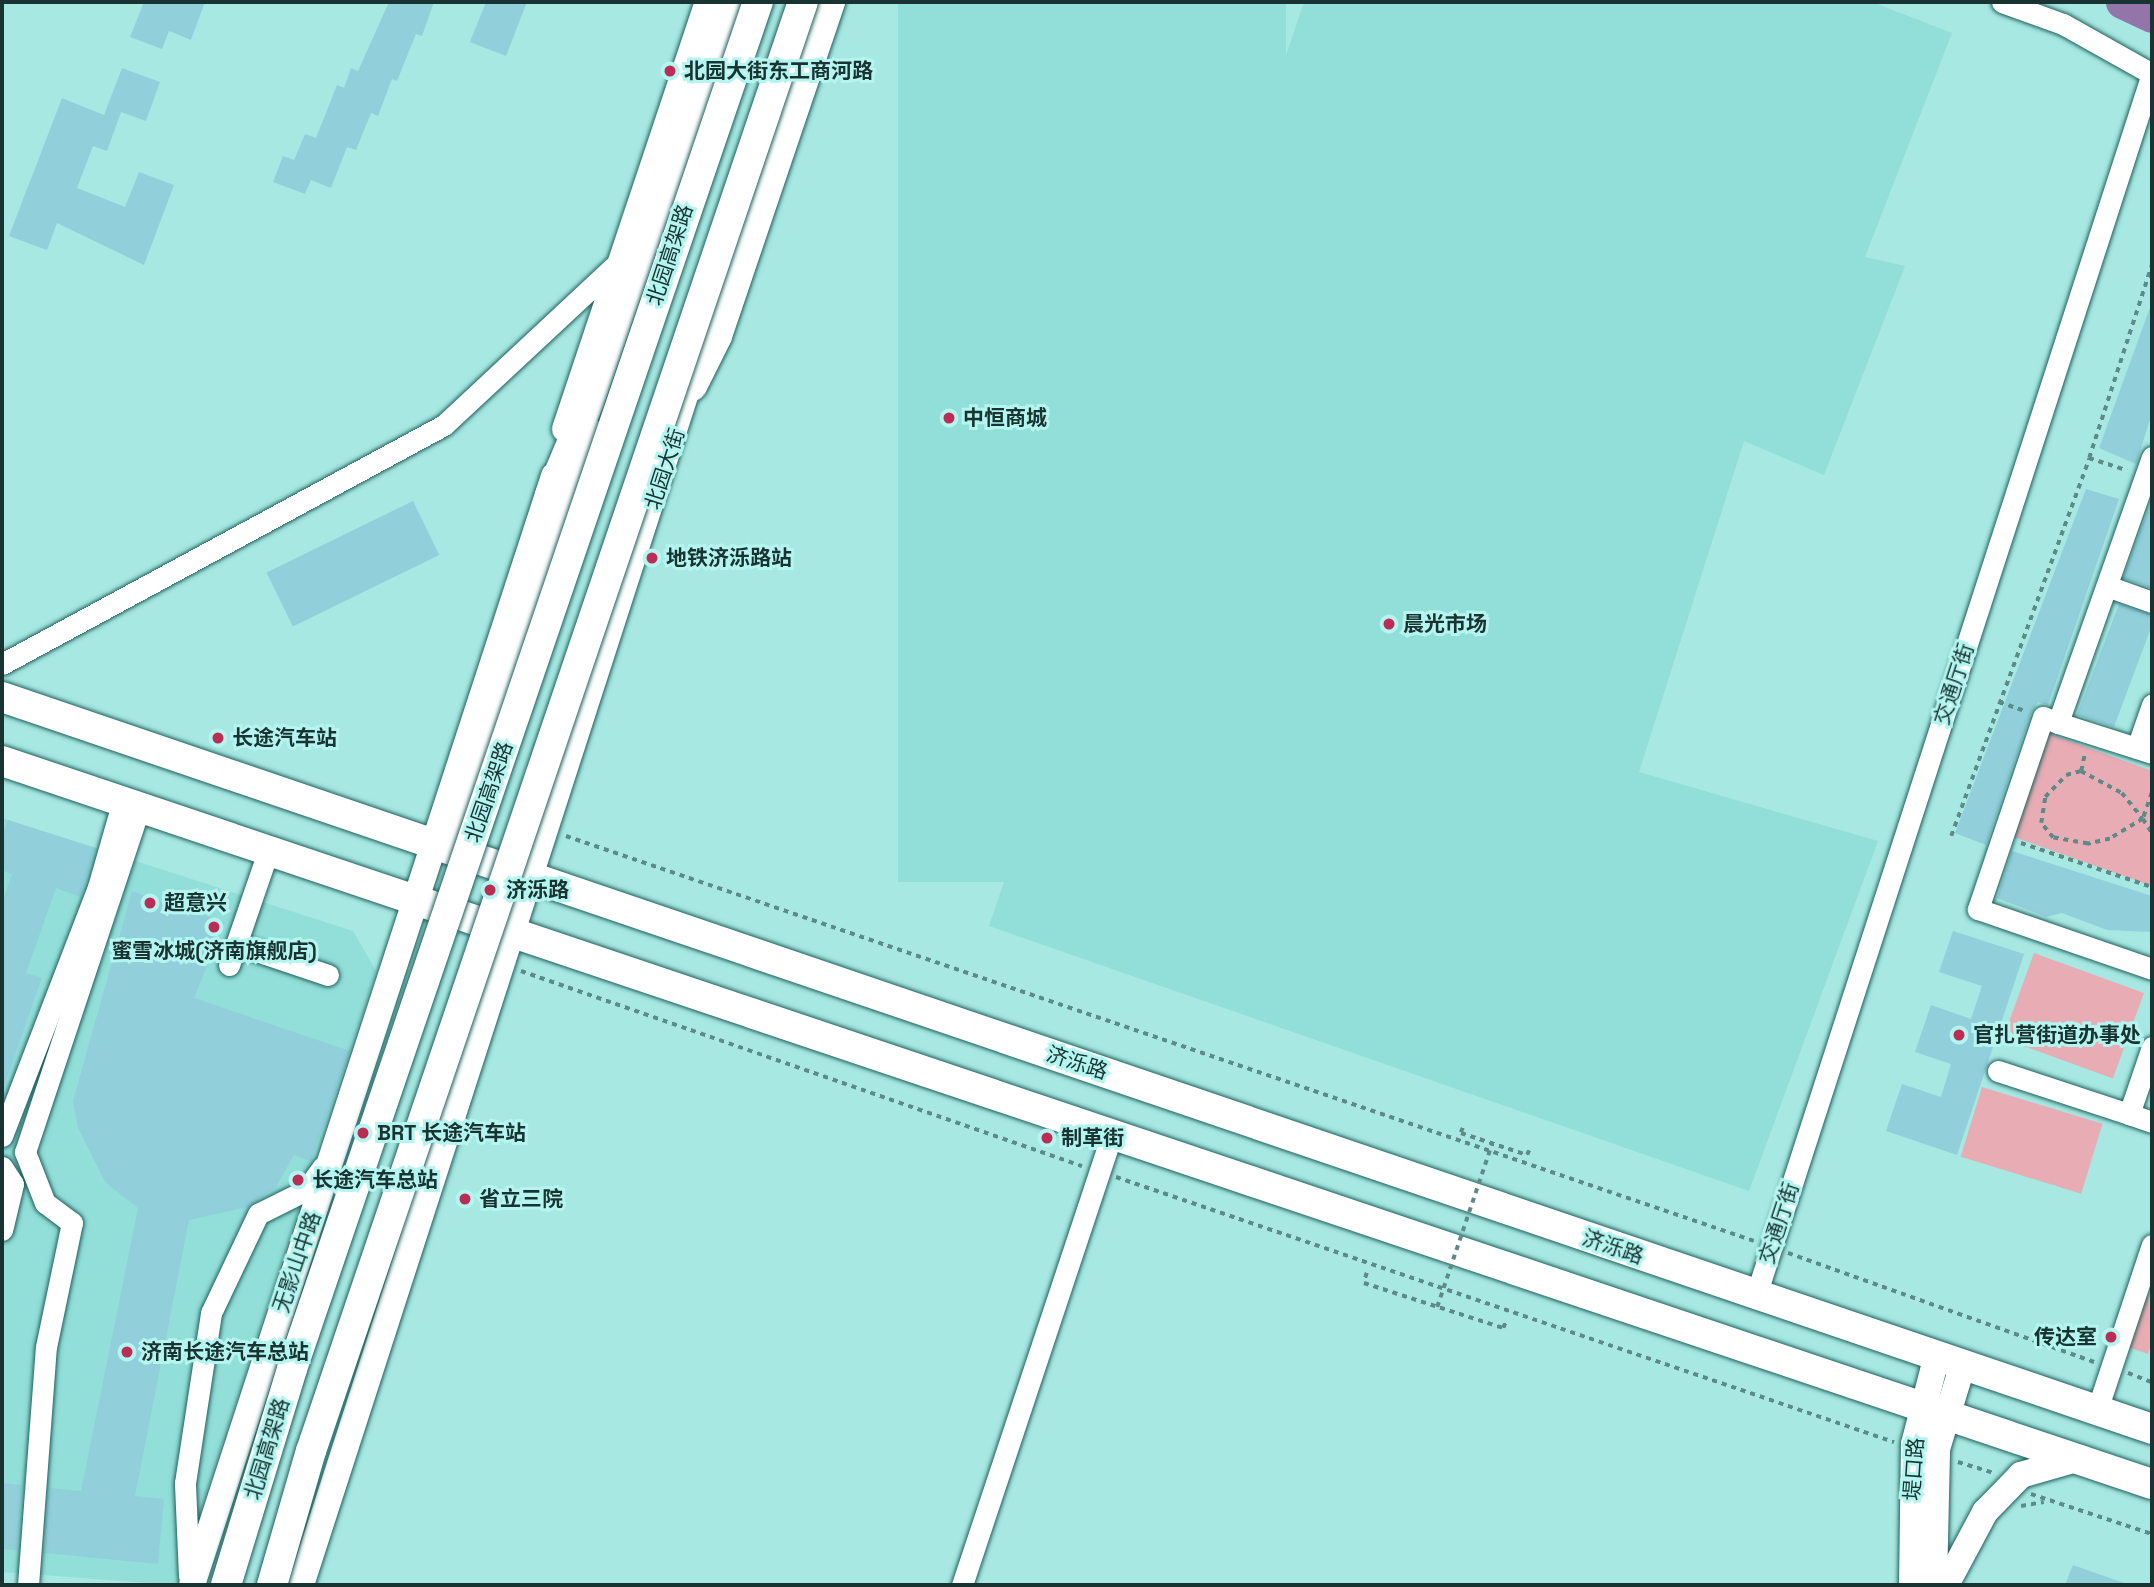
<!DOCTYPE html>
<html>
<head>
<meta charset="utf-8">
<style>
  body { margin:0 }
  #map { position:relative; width:2154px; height:1587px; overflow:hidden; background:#a7e8e2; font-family:"Space Grotesk","Noto Sans SC",sans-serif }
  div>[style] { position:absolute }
  .built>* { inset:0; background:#92ded8; transform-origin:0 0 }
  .green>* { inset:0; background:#e8acb4; transform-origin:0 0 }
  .river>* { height:33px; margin:-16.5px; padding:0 16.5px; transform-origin:16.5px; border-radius:16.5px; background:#9375aa }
  .building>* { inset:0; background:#91d0db; transform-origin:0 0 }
  .path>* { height:3.5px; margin-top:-1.75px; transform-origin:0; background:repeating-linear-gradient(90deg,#5d8a86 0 5px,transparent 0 10px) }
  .roads { filter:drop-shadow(0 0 2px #1e605c) drop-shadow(0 0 2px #1e605c) }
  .minor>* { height:21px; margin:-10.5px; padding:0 10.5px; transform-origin:10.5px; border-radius:10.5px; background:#fff }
  .major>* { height:26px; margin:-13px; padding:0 13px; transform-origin:13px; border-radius:13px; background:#fff }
  .highway>* { height:30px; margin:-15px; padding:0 15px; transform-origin:15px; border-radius:15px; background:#fff }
  .path-bridge>* { height:3.5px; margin-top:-1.75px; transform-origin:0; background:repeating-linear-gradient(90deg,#5d8a86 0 5px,transparent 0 10px) }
  .bridges { filter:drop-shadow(0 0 2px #1e605c) drop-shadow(0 0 2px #1e605c) }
  .highway-bridge>* { height:30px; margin:-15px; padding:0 15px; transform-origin:15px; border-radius:15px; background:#fff }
  .dots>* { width:19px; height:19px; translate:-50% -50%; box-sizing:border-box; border:4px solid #b4f5f0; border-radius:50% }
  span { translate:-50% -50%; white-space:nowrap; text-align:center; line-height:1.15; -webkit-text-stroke:6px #b4f5f0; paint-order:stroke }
  .poi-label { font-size:21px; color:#183331; font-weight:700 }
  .left { translate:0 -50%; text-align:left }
  .right { translate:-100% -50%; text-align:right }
  .street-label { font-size:21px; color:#183331 }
  .frame { position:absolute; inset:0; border:4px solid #183331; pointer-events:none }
</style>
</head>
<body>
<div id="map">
  <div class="built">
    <i style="left:898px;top:2px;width:388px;height:880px"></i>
    <i style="clip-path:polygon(1304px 2px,1872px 2px,1952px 33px,1865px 257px,1905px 266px,1824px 475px,1744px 441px,1639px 772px,1878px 841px,1749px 1191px,989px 926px)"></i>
    <i style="clip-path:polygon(2px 818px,353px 931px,376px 971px,176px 1585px,2px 1572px)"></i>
  </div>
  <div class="green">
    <i style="clip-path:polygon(2045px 732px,2152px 771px,2152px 886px,2011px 836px)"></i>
    <i style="left:2034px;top:953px;width:117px;height:91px;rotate:20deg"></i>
    <i style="left:1982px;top:1087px;width:126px;height:73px;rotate:17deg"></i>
    <i style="clip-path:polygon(2148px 1288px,2152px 1341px,2148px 1354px,2128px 1347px)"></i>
  </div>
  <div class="river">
    <i style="left:2122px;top:2px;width:33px;rotate:25deg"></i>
  </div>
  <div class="building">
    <i style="clip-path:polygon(144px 2px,205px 2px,191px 40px,169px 31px,162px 49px,130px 37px)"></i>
    <i style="clip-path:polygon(389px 2px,434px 2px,422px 36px,416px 34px,397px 81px,392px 79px,378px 116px,371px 113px,356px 150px,347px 147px,331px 188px,311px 180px,305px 194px,273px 182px,283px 156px,294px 160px,305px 134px,316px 138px,337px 85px,344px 88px,351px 68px,358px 71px)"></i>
    <i style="clip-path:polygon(486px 2px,527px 2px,506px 56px,470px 42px)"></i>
    <i style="clip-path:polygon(122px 68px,160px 82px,146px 121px,121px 112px,107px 151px,93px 146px,77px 188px,125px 207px,139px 172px,174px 185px,144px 265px,57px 223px,47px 250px,9px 236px,62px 98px,104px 115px)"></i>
    <i style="clip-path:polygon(2152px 302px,2152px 413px,2136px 464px,2099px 448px)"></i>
    <i style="clip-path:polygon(2086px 489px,2119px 499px,2048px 705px,2038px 702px,2031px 713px,1986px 845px,1955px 833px)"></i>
    <i style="left:413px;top:501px;width:60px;height:163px;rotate:64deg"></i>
    <i style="clip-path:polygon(2151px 502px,2152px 503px,2152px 588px,2123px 578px)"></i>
    <i style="clip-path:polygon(2119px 604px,2152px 615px,2152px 625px,2114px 727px,2077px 715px)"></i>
    <i style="clip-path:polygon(8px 820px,96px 848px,80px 897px,56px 888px,26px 973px,42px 978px,4px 1086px,2px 903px,12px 874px,2px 870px,2px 836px)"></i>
    <i style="clip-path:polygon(2012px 851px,2152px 896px,2152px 932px,2107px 930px,2062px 913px,2046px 917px,1997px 898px)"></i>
    <i style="clip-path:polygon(132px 891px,225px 922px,194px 998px,350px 1051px,311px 1161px,294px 1155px,276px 1187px,248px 1207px,189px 1220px,135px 1496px,164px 1499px,158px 1564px,44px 1553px,49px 1488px,81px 1491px,138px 1208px,105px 1182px,78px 1128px,73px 1101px)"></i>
    <i style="clip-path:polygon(1953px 931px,2024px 954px,1957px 1155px,1886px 1131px,1902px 1084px,1941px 1097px,1951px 1064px,1915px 1052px,1931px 1005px,1971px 1019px,1982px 986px,1939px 972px)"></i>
    <i style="clip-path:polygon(2px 1483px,22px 1485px,17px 1550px,2px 1549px)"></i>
    <i style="clip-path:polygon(2073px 1565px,2124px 1583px,2124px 1585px,2065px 1585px)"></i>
  </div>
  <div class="path">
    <i style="left:2089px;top:458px;width:40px;rotate:18deg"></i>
    <i style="left:1999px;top:702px;width:28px;rotate:19deg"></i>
    <i style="left:2081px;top:771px;width:19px;rotate:-78deg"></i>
    <i style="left:2152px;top:793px;width:28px;rotate:109deg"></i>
    <i style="left:2143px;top:819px;width:39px;rotate:149deg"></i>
    <i style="left:2110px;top:839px;width:23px;rotate:167deg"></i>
    <i style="left:2088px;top:844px;width:36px;rotate:-170deg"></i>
    <i style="left:2053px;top:838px;width:19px;rotate:-129deg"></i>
    <i style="left:2041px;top:823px;width:26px;rotate:-81deg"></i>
    <i style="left:2045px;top:797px;width:30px;rotate:-46deg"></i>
    <i style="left:2066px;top:775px;width:16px;rotate:-15deg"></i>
    <i style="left:2081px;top:771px;width:47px;rotate:28.2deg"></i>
    <i style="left:2122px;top:793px;width:33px;rotate:51deg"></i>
    <i style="left:2143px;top:819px;width:17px;rotate:57deg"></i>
    <i style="left:566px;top:836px;width:1255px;rotate:18.82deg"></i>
    <i style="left:1951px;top:836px;width:402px;rotate:-69.9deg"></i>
    <i style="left:2089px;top:458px;width:204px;rotate:-72deg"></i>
    <i style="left:2021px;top:843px;width:138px;rotate:18.6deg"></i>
    <i style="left:521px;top:971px;width:594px;rotate:19.17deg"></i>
    <i style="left:1463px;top:1128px;width:5px;rotate:112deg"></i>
    <i style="left:1461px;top:1133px;width:70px;rotate:18.4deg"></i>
    <i style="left:1527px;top:1155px;width:5px;rotate:-68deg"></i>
    <i style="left:1116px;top:1177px;width:822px;rotate:18.81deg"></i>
    <i style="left:1788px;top:1253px;width:325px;rotate:19.6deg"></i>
    <i style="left:1367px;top:1273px;width:10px;rotate:107deg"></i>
    <i style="left:1364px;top:1283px;width:146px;rotate:17.9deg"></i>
    <i style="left:1503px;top:1328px;width:8px;rotate:-67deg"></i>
    <i style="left:2128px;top:1373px;width:26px;rotate:21deg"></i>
    <i style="left:1958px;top:1462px;width:38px;rotate:17deg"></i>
    <i style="left:2031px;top:1494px;width:127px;rotate:18.3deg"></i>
    <i style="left:2021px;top:1506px;width:23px;rotate:-10deg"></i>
  </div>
  <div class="roads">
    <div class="minor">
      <i style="left:2002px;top:2px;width:65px;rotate:19.8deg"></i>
      <i style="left:2063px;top:24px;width:102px;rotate:29.3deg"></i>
      <i style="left:2152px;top:457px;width:282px;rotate:109.5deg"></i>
      <i style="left:2058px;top:723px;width:99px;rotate:17.7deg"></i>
      <i style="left:2107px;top:586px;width:48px;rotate:19.6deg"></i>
      <i style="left:2px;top:664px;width:502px;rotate:-28.4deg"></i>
      <i style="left:444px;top:425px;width:241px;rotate:-43deg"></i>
      <i style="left:2058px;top:723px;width:16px;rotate:-158deg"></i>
      <i style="left:2043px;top:717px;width:203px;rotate:108.7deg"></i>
      <i style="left:1978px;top:909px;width:184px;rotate:19deg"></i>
      <i style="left:2137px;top:748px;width:46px;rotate:-70.8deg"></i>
      <i style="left:236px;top:944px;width:97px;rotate:18.6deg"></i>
      <i style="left:229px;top:965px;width:123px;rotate:-71deg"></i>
      <i style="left:2152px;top:1047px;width:71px;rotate:108.9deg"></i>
      <i style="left:2129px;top:1114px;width:24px;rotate:19deg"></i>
      <i style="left:1998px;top:1071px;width:138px;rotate:18.2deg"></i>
      <i style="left:2px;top:1136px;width:267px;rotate:-68.9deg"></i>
      <i style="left:98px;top:887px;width:86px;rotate:-73.9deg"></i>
      <i style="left:2px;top:1167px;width:20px;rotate:57deg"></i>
      <i style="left:13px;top:1184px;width:47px;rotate:103.4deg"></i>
      <i style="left:1756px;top:1295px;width:1285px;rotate:-72.04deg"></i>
      <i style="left:2097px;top:1410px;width:174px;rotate:-71.6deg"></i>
      <i style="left:189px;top:1576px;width:93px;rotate:-92.5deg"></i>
      <i style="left:185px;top:1483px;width:172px;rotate:-81.3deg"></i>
      <i style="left:211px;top:1313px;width:110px;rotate:-64.6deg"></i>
      <i style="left:258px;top:1214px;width:54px;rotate:-26.6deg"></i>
      <i style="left:306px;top:1190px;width:29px;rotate:-54deg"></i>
      <i style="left:28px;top:1585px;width:239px;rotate:-85.7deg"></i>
      <i style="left:46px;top:1347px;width:127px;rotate:-78.2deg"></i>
      <i style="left:72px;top:1223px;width:34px;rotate:-143deg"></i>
      <i style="left:45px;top:1203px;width:55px;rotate:-111.4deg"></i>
      <i style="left:25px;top:1152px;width:360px;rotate:-71.6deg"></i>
      <i style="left:962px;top:1585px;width:475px;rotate:-71.6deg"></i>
    </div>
    <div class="major">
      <i style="left:565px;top:429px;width:450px;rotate:-71.5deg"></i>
      <i style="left:437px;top:846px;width:30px;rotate:-42deg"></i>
      <i style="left:459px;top:826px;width:416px;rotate:-71.7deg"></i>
      <i style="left:192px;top:1585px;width:1167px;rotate:-71.92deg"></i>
      <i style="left:301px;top:1585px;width:1282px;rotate:-72.1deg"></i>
      <i style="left:1912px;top:1585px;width:141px;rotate:-89.2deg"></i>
      <i style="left:1914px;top:1444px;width:92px;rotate:-75.5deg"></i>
      <i style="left:1934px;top:1585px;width:136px;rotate:-88.7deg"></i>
      <i style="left:1937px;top:1449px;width:89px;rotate:-73deg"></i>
      <i style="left:1946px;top:1585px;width:83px;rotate:-61.9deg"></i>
      <i style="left:1985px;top:1512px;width:52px;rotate:-45.8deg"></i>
      <i style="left:2021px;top:1475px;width:61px;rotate:-16.1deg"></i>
    </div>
    <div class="highway">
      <i style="left:692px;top:386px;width:56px;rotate:-63.4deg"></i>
      <i style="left:717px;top:336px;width:353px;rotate:-71.3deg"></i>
      <i style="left:550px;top:495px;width:101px;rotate:-67.2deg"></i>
      <i style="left:589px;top:402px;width:423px;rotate:-71deg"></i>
      <i style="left:2px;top:697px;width:2271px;rotate:18.8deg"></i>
      <i style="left:2px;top:761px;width:2268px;rotate:18.59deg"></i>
    </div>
  </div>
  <div class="path-bridge">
    <i style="left:1437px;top:1307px;width:172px;rotate:-71.4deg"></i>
  </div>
  <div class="bridges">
    <div class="highway-bridge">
      <i style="left:226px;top:1585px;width:226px;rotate:-73deg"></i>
      <i style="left:292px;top:1369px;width:1444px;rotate:-71.18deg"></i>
      <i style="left:272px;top:1585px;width:140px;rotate:-73.8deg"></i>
      <i style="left:311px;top:1451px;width:1530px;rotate:-71.25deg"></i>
    </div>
  </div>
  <div class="dots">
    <i style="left:670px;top:71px;background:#bc2d55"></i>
    <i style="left:949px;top:418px;background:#bc2d55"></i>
    <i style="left:652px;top:558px;background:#bc2d55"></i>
    <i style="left:1389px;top:624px;background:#bc2d55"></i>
    <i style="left:218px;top:738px;background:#bc2d55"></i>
    <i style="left:490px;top:890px;background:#bc2d55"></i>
    <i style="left:150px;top:903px;background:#bc2d55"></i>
    <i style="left:214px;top:927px;background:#bc2d55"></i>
    <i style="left:1959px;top:1035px;background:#bc2d55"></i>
    <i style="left:363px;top:1133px;background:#bc2d55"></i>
    <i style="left:1047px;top:1138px;background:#bc2d55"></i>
    <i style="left:298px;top:1180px;background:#bc2d55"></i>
    <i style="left:465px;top:1199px;background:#bc2d55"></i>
    <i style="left:2111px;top:1337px;background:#bc2d55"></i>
    <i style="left:127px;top:1352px;background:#bc2d55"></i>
  </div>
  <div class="poi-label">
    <span class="left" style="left:684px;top:71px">北园大街东工商河路</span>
    <span class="left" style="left:963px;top:418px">中恒商城</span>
    <span class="left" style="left:666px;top:558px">地铁济泺路站</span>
    <span class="left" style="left:1403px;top:624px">晨光市场</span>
    <span class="left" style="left:232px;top:738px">长途汽车站</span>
    <span class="left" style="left:506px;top:890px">济泺路</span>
    <span class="left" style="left:164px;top:903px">超意兴</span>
    <span style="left:214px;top:951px">蜜雪冰城(济南旗舰店)</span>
    <span class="left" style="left:1973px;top:1035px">官扎营街道办事处</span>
    <span class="left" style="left:377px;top:1133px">BRT 长途汽车站</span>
    <span class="left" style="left:1061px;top:1138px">制革街</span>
    <span class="left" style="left:312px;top:1180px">长途汽车总站</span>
    <span class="left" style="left:479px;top:1199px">省立三院</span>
    <span class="right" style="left:2097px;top:1337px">传达室</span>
    <span class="left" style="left:141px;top:1352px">济南长途汽车总站</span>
  </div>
  <div class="street-label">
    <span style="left:670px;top:255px;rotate:-72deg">北园高架路</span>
    <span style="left:665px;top:469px;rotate:-72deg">北园大街</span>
    <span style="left:1954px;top:684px;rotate:-72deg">交通厅街</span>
    <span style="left:489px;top:792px;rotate:-71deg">北园高架路</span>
    <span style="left:1077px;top:1063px;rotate:18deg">济泺路</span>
    <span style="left:1779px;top:1223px;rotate:-72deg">交通厅街</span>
    <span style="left:1613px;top:1247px;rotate:19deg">济泺路</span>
    <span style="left:297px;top:1262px;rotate:-71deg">无影山中路</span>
    <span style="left:267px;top:1449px;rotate:-73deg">北园高架路</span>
    <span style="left:1914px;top:1469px;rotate:-86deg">堤口路</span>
  </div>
  <div class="frame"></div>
</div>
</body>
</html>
